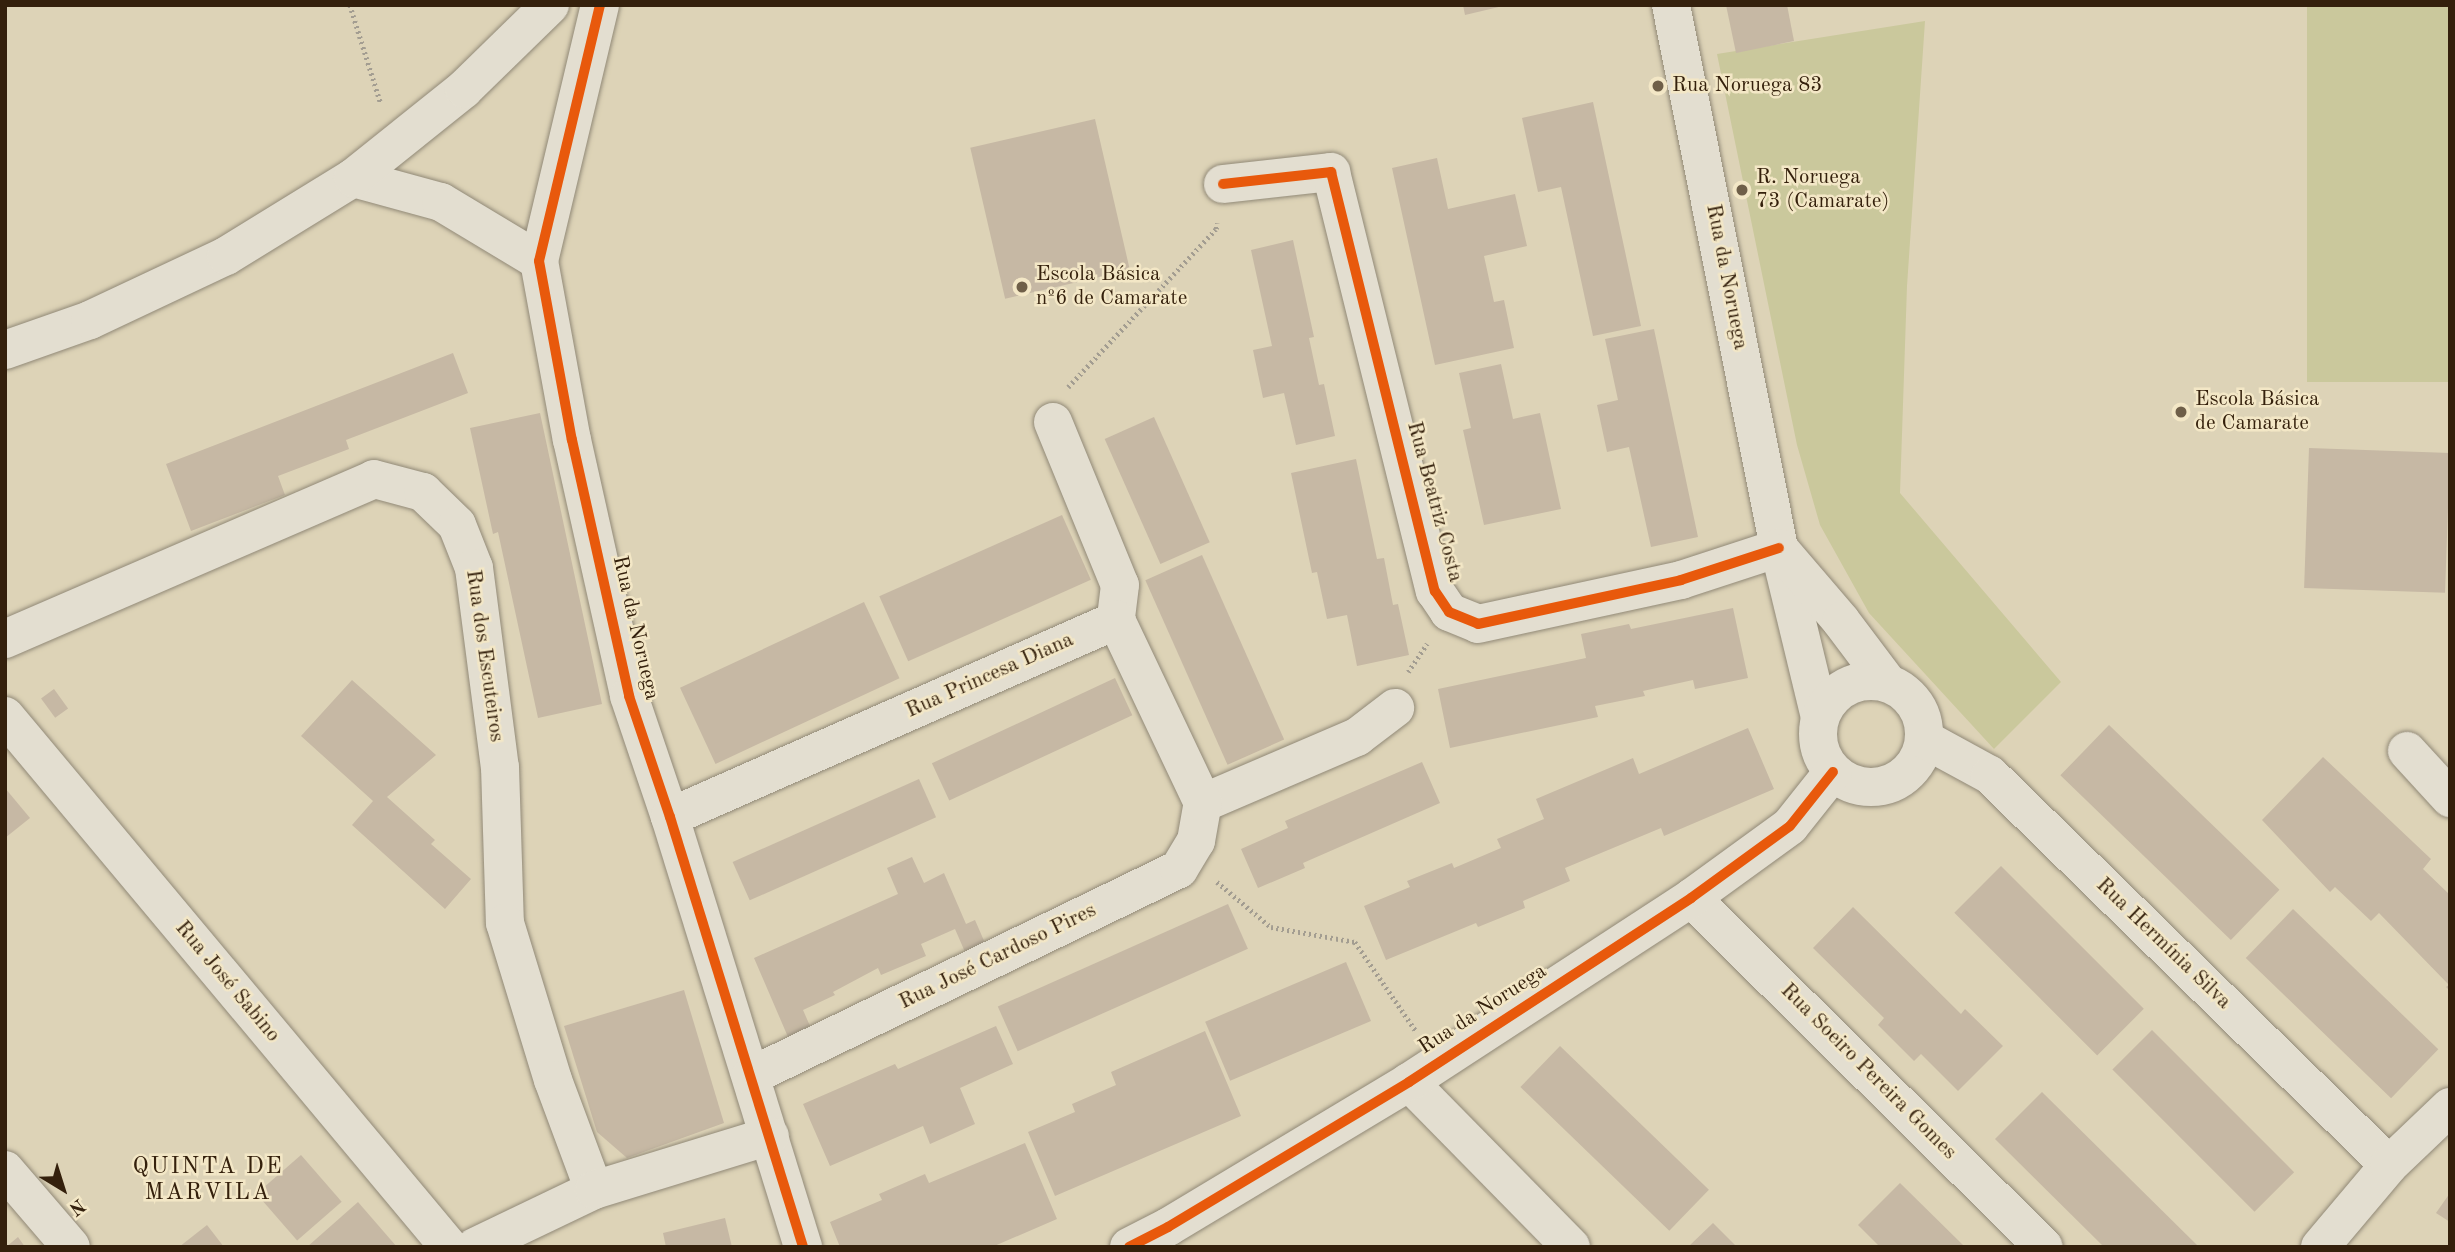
<!DOCTYPE html>
<html>
<head>
<meta charset="utf-8">
<style>
  body { margin:0 }
  #map { position:relative; width:2455px; height:1252px; overflow:hidden; background:#ddd3b7; font-family:"Old Standard TT",serif }
  div>[style] { position:absolute }
  .green>* { inset:0; background:#cac89c; transform-origin:0 0 }
  .building>* { inset:0; background:#c6b8a4; transform-origin:0 0 }
  .path>* { height:4.5px; margin-top:-2.25px; transform-origin:0; background:repeating-linear-gradient(90deg,#a39d91 0 2px,transparent 0 5.5px) }
  .roads { filter:drop-shadow(0 0 2px #918977) drop-shadow(0 0 2px #918977) }
  .minor>* { height:38px; margin:-19px; padding:0 19px; transform-origin:19px; border-radius:19px; background:#e3ded0 }
  .minor>.ring { margin:-19px; padding:0; box-sizing:content-box; background:none; border:38px solid #e3ded0; border-radius:50% }
  .cycleway>* { height:10px; margin:-5px; padding:0 5px; transform-origin:5px; border-radius:5px; background:#e8590c }
  .dots>* { width:19px; height:19px; translate:-50% -50%; box-sizing:border-box; border:4px solid #f3e7c6; border-radius:50% }
  span { translate:-50% -50%; white-space:nowrap; text-align:center; line-height:1.15; -webkit-text-stroke:5px #f3e7c6; paint-order:stroke }
  .poi-label { font-size:21px; color:#34200c }
  .left { translate:0 -50%; text-align:left }
  .street-label { font-size:21px; color:#34200c }
  .neighbourhood-label { font-size:23px; color:#34200c; letter-spacing:2px }
  .frame { position:absolute; inset:0; border:7px solid #34200c; pointer-events:none }
  .north { position:absolute; left:28px; top:1154px; width:70px; height:70px; -webkit-text-stroke:5px #f3e7c6; paint-order:stroke; rotate:142deg; font-size:19px; font-weight:700; line-height:28px; text-align:center; color:#34200c }
  .north::after { content:''; display:block; margin:auto; width:24px; height:32px; background:#34200c; clip-path:polygon(50% 0,100% 100%,50% 72%,0 100%) }
</style>
</head>
<body>
<div id="map">
  <div class="green">
    <i style="left:2307px;top:5px;width:143px;height:377px"></i>
    <i style="clip-path:polygon(1925px 21px,1907px 286px,1900px 493px,2061px 682px,1994px 749px,1869px 613px,1820px 525px,1797px 445px,1717px 54px)"></i>
  </div>
  <div class="building">
    <i style="clip-path:polygon(1463px 5px,1503px 5px,1503px 6px,1465px 15px)"></i>
    <i style="clip-path:polygon(1726px 5px,1787px 5px,1794px 41px,1736px 53px)"></i>
    <i style="clip-path:polygon(1593px 102px,1641px 326px,1593px 336px,1561px 187px,1538px 192px,1522px 118px)"></i>
    <i style="left:1095px;top:119px;width:155px;height:128px;rotate:77deg"></i>
    <i style="clip-path:polygon(1437px 158px,1448px 209px,1515px 194px,1527px 246px,1484px 256px,1494px 302px,1504px 300px,1514px 348px,1435px 365px,1392px 168px)"></i>
    <i style="clip-path:polygon(1293px 240px,1314px 337px,1309px 338px,1319px 385px,1324px 384px,1335px 436px,1296px 445px,1284px 393px,1263px 398px,1253px 350px,1272px 346px,1251px 250px)"></i>
    <i style="clip-path:polygon(1654px 329px,1698px 537px,1651px 547px,1629px 447px,1607px 452px,1597px 405px,1618px 400px,1605px 339px)"></i>
    <i style="clip-path:polygon(453px 353px,468px 393px,346px 440px,349px 449px,278px 476px,285px 495px,191px 531px,166px 464px)"></i>
    <i style="clip-path:polygon(1501px 364px,1513px 419px,1540px 413px,1561px 509px,1484px 525px,1463px 430px,1471px 428px,1459px 373px)"></i>
    <i style="clip-path:polygon(540px 413px,602px 704px,538px 718px,498px 532px,493px 534px,470px 428px)"></i>
    <i style="left:1154px;top:417px;width:137px;height:54px;rotate:66deg"></i>
    <i style="left:2309px;top:448px;width:141px;height:140px;rotate:2deg"></i>
    <i style="clip-path:polygon(1356px 459px,1377px 559px,1384px 558px,1393px 605px,1398px 604px,1409px 655px,1357px 666px,1347px 615px,1327px 619px,1317px 572px,1312px 573px,1291px 473px)"></i>
    <i style="left:1062px;top:515px;width:71px;height:200px;rotate:66deg"></i>
    <i style="left:1202px;top:555px;width:202px;height:62px;rotate:66deg"></i>
    <i style="left:864px;top:602px;width:84px;height:203px;rotate:65deg"></i>
    <i style="clip-path:polygon(1733px 608px,1748px 678px,1695px 689px,1693px 680px,1643px 691px,1645px 696px,1595px 706px,1598px 717px,1450px 748px,1438px 689px,1586px 658px,1581px 634px,1629px 624px,1631px 629px)"></i>
    <i style="left:1115px;top:678px;width:41px;height:202px;rotate:65deg"></i>
    <i style="clip-path:polygon(352px 680px,436px 755px,387px 797px,435px 840px,431px 844px,471px 879px,445px 909px,352px 825px,373px 801px,301px 736px)"></i>
    <i style="left:54px;top:689px;width:24px;height:16px;rotate:54deg"></i>
    <i style="left:2109px;top:725px;width:237px;height:70px;rotate:44deg"></i>
    <i style="clip-path:polygon(1748px 728px,1774px 789px,1664px 836px,1661px 828px,1565px 868px,1570px 881px,1523px 901px,1525px 908px,1478px 927px,1476px 923px,1386px 960px,1364px 906px,1410px 887px,1407px 881px,1452px 863px,1454px 868px,1501px 848px,1497px 839px,1544px 819px,1536px 799px,1633px 758px,1639px 774px)"></i>
    <i style="clip-path:polygon(2323px 757px,2431px 859px,2423px 869px,2450px 895px,2450px 991px,2446px 987px,2449px 985px,2379px 913px,2371px 921px,2335px 887px,2330px 892px,2262px 820px)"></i>
    <i style="clip-path:polygon(1422px 762px,1440px 803px,1303px 863px,1305px 868px,1258px 888px,1241px 849px,1288px 828px,1285px 821px)"></i>
    <i style="left:919px;top:779px;width:42px;height:204px;rotate:66deg"></i>
    <i style="clip-path:polygon(5px 788px,30px 818px,5px 838px)"></i>
    <i style="clip-path:polygon(912px 857px,924px 883px,944px 873px,966px 924px,975px 920px,985px 943px,965px 952px,955px 929px,921px 944px,926px 956px,881px 975px,878px 968px,833px 992px,835px 995px,803px 1010px,810px 1026px,788px 1037px,754px 958px,898px 894px,887px 868px)"></i>
    <i style="left:2001px;top:866px;width:202px;height:66px;rotate:45deg"></i>
    <i style="left:1228px;top:904px;width:49px;height:252px;rotate:66deg"></i>
    <i style="clip-path:polygon(1853px 907px,1961px 1014px,1965px 1009px,2003px 1046px,1958px 1091px,1921px 1054px,1914px 1061px,1878px 1025px,1884px 1018px,1813px 948px)"></i>
    <i style="left:2293px;top:909px;width:202px;height:68px;rotate:44deg"></i>
    <i style="left:1346px;top:962px;width:64px;height:153px;rotate:67deg"></i>
    <i style="clip-path:polygon(684px 990px,724px 1123px,627px 1158px,597px 1132px,564px 1026px)"></i>
    <i style="clip-path:polygon(996px 1026px,1013px 1064px,960px 1088px,975px 1124px,930px 1144px,923px 1126px,830px 1166px,803px 1104px,895px 1064px,898px 1069px)"></i>
    <i style="left:2152px;top:1030px;width:201px;height:56px;rotate:45deg"></i>
    <i style="clip-path:polygon(1205px 1031px,1241px 1116px,1055px 1196px,1028px 1132px,1075px 1112px,1072px 1104px,1116px 1085px,1111px 1072px)"></i>
    <i style="left:1560px;top:1046px;width:207px;height:57px;rotate:44deg"></i>
    <i style="clip-path:polygon(2042px 1092px,2199px 1247px,2104px 1247px,1995px 1139px)"></i>
    <i style="clip-path:polygon(1025px 1143px,1057px 1219px,992px 1247px,840px 1247px,830px 1222px,882px 1200px,879px 1194px,925px 1174px,929px 1183px)"></i>
    <i style="left:301px;top:1155px;width:62px;height:59px;rotate:49deg"></i>
    <i style="clip-path:polygon(1900px 1183px,1965px 1247px,1880px 1247px,1858px 1225px)"></i>
    <i style="clip-path:polygon(2450px 1193px,2450px 1222px,2436px 1213px)"></i>
    <i style="clip-path:polygon(358px 1202px,397px 1247px,307px 1247px)"></i>
    <i style="clip-path:polygon(725px 1218px,732px 1247px,666px 1247px,663px 1233px)"></i>
    <i style="clip-path:polygon(1713px 1223px,1737px 1247px,1688px 1247px)"></i>
    <i style="clip-path:polygon(207px 1225px,224px 1247px,179px 1247px)"></i>
    <i style="clip-path:polygon(18px 1237px,25px 1247px,6px 1247px)"></i>
  </div>
  <div class="path">
    <i style="left:350px;top:5px;width:104px;rotate:72.6deg"></i>
    <i style="left:1068px;top:387px;width:216px;rotate:-46.9deg"></i>
    <i style="left:1216px;top:229px;width:6px;rotate:-81deg"></i>
    <i style="left:1408px;top:672px;width:34px;rotate:-56deg"></i>
    <i style="left:1217px;top:882px;width:70px;rotate:39.8deg"></i>
    <i style="left:1271px;top:927px;width:85px;rotate:10.1deg"></i>
    <i style="left:1355px;top:942px;width:108px;rotate:55.6deg"></i>
  </div>
  <div class="roads">
    <div class="minor">
      <i style="left:600px;top:5px;width:263px;rotate:103.4deg"></i>
      <i style="left:539px;top:261px;width:182px;rotate:79.6deg"></i>
      <i style="left:572px;top:440px;width:262px;rotate:77.4deg"></i>
      <i style="left:629px;top:696px;width:128px;rotate:71.3deg"></i>
      <i style="left:670px;top:817px;width:450px;rotate:72.8deg"></i>
      <i style="left:1671px;top:5px;width:554px;rotate:78.75deg"></i>
      <i style="left:1779px;top:548px;width:174px;rotate:76.4deg"></i>
      <i style="left:353px;top:178px;width:91px;rotate:15.3deg"></i>
      <i style="left:441px;top:202px;width:114px;rotate:31deg"></i>
      <i style="left:1223px;top:184px;width:109px;rotate:-6.3deg"></i>
      <i style="left:1331px;top:172px;width:432px;rotate:76.1deg"></i>
      <i style="left:1435px;top:591px;width:25px;rotate:56deg"></i>
      <i style="left:1449px;top:612px;width:31px;rotate:22deg"></i>
      <i style="left:1478px;top:624px;width:208px;rotate:-12.2deg"></i>
      <i style="left:1681px;top:580px;width:103px;rotate:-18.1deg"></i>
      <i style="left:5px;top:350px;width:90px;rotate:-19.4deg"></i>
      <i style="left:90px;top:320px;width:150px;rotate:-25.2deg"></i>
      <i style="left:226px;top:256px;width:149px;rotate:-31.6deg"></i>
      <i style="left:353px;top:178px;width:142px;rotate:-38.7deg"></i>
      <i style="left:464px;top:89px;width:120px;rotate:-44.3deg"></i>
      <i style="left:1053px;top:422px;width:176px;rotate:67.7deg"></i>
      <i style="left:1120px;top:585px;width:35px;rotate:97deg"></i>
      <i style="left:1783px;top:553px;width:89px;rotate:49.5deg"></i>
      <i style="left:1841px;top:621px;width:76px;rotate:53deg"></i>
      <i style="left:5px;top:639px;width:402px;rotate:-23.4deg"></i>
      <i style="left:374px;top:479px;width:51px;rotate:14.9deg"></i>
      <i style="left:423px;top:492px;width:47px;rotate:44.1deg"></i>
      <i style="left:457px;top:525px;width:46px;rotate:68.4deg"></i>
      <i style="left:474px;top:568px;width:201px;rotate:82.6deg"></i>
      <i style="left:500px;top:767px;width:156px;rotate:88.2deg"></i>
      <i style="left:505px;top:923px;width:164px;rotate:73deg"></i>
      <i style="left:553px;top:1080px;width:117px;rotate:69.6deg"></i>
      <i class="ring" style="left:1818px;top:681px;width:68px;height:68px"></i>
      <i style="left:5px;top:716px;width:692px;rotate:50.1deg"></i>
      <i style="left:1924px;top:739px;width:75px;rotate:28.6deg"></i>
      <i style="left:1990px;top:775px;width:558px;rotate:44.35deg"></i>
      <i style="left:2407px;top:751px;width:64px;rotate:47.5deg"></i>
      <i style="left:1203px;top:803px;width:168px;rotate:-23.2deg"></i>
      <i style="left:1357px;top:737px;width:48px;rotate:-37.3deg"></i>
      <i style="left:670px;top:817px;width:488px;rotate:-23.8deg"></i>
      <i style="left:1691px;top:898px;width:496px;rotate:44.7deg"></i>
      <i style="left:751px;top:1076px;width:475px;rotate:-25.8deg"></i>
      <i style="left:1179px;top:869px;width:33px;rotate:-59deg"></i>
      <i style="left:1196px;top:841px;width:39px;rotate:-80deg"></i>
      <i style="left:1203px;top:803px;width:203px;rotate:-115.4deg"></i>
      <i style="left:1409px;top:1082px;width:231px;rotate:45.5deg"></i>
      <i style="left:5px;top:1170px;width:101px;rotate:49.4deg"></i>
      <i style="left:475px;top:1247px;width:132px;rotate:-25.6deg"></i>
      <i style="left:594px;top:1190px;width:184px;rotate:-17.1deg"></i>
      <i style="left:1129px;top:1247px;width:44px;rotate:-27.1deg"></i>
      <i style="left:1168px;top:1227px;width:281px;rotate:-31deg"></i>
      <i style="left:1409px;top:1082px;width:337px;rotate:-33.1deg"></i>
      <i style="left:1691px;top:898px;width:122px;rotate:-36deg"></i>
      <i style="left:1790px;top:826px;width:69px;rotate:-51.5deg"></i>
      <i style="left:2320px;top:1247px;width:107px;rotate:-49.9deg"></i>
      <i style="left:2389px;top:1165px;width:84px;rotate:-43.6deg"></i>
    </div>
  </div>
  <div class="cycleway">
    <i style="left:600px;top:5px;width:263px;rotate:103.4deg"></i>
    <i style="left:539px;top:261px;width:182px;rotate:79.6deg"></i>
    <i style="left:572px;top:440px;width:262px;rotate:77.4deg"></i>
    <i style="left:629px;top:696px;width:128px;rotate:71.3deg"></i>
    <i style="left:670px;top:817px;width:450px;rotate:72.8deg"></i>
    <i style="left:1223px;top:184px;width:109px;rotate:-6.3deg"></i>
    <i style="left:1331px;top:172px;width:432px;rotate:76.1deg"></i>
    <i style="left:1435px;top:591px;width:25px;rotate:56deg"></i>
    <i style="left:1449px;top:612px;width:31px;rotate:22deg"></i>
    <i style="left:1478px;top:624px;width:208px;rotate:-12.2deg"></i>
    <i style="left:1681px;top:580px;width:103px;rotate:-18.1deg"></i>
    <i style="left:1129px;top:1247px;width:44px;rotate:-27.1deg"></i>
    <i style="left:1168px;top:1227px;width:281px;rotate:-31deg"></i>
    <i style="left:1409px;top:1082px;width:337px;rotate:-33.1deg"></i>
    <i style="left:1691px;top:898px;width:122px;rotate:-36deg"></i>
    <i style="left:1790px;top:826px;width:69px;rotate:-51.5deg"></i>
  </div>
  <div class="dots">
    <i style="left:1658px;top:86px;background:#6f5f48"></i>
    <i style="left:1742px;top:190px;background:#6f5f48"></i>
    <i style="left:1022px;top:287px;background:#6f5f48"></i>
    <i style="left:2181px;top:412px;background:#6f5f48"></i>
  </div>
  <div class="poi-label">
    <span class="left" style="left:1672px;top:86px">Rua Noruega 83</span>
    <span class="left" style="left:1756px;top:190px">R. Noruega<br>73 (Camarate)</span>
    <span class="left" style="left:1036px;top:287px">Escola Básica<br>nº6 de Camarate</span>
    <span class="left" style="left:2195px;top:412px">Escola Básica<br>de Camarate</span>
  </div>
  <div class="street-label">
    <span style="left:1726px;top:277px;rotate:79deg">Rua da Noruega</span>
    <span style="left:1434px;top:502px;rotate:75deg">Rua Beatriz Costa</span>
    <span style="left:635px;top:628px;rotate:77deg">Rua da Noruega</span>
    <span style="left:484px;top:656px;rotate:82deg">Rua dos Escuteiros</span>
    <span style="left:990px;top:676px;rotate:-24deg">Rua Princesa Diana</span>
    <span style="left:2163px;top:944px;rotate:44deg">Rua Hermínia Silva</span>
    <span style="left:998px;top:957px;rotate:-26deg">Rua José Cardoso Pires</span>
    <span style="left:227px;top:982px;rotate:50deg">Rua José Sabino</span>
    <span style="left:1483px;top:1010px;rotate:-33deg">Rua da Noruega</span>
    <span style="left:1868px;top:1072px;rotate:45deg">Rua Soeiro Pereira Gomes</span>
  </div>
  <div class="neighbourhood-label">
    <span style="left:208px;top:1180px">QUINTA DE<br>MARVILA</span>
  </div>
  <div class="frame"></div>
  <div class="north">N</div>
</div>
</body>
</html>
